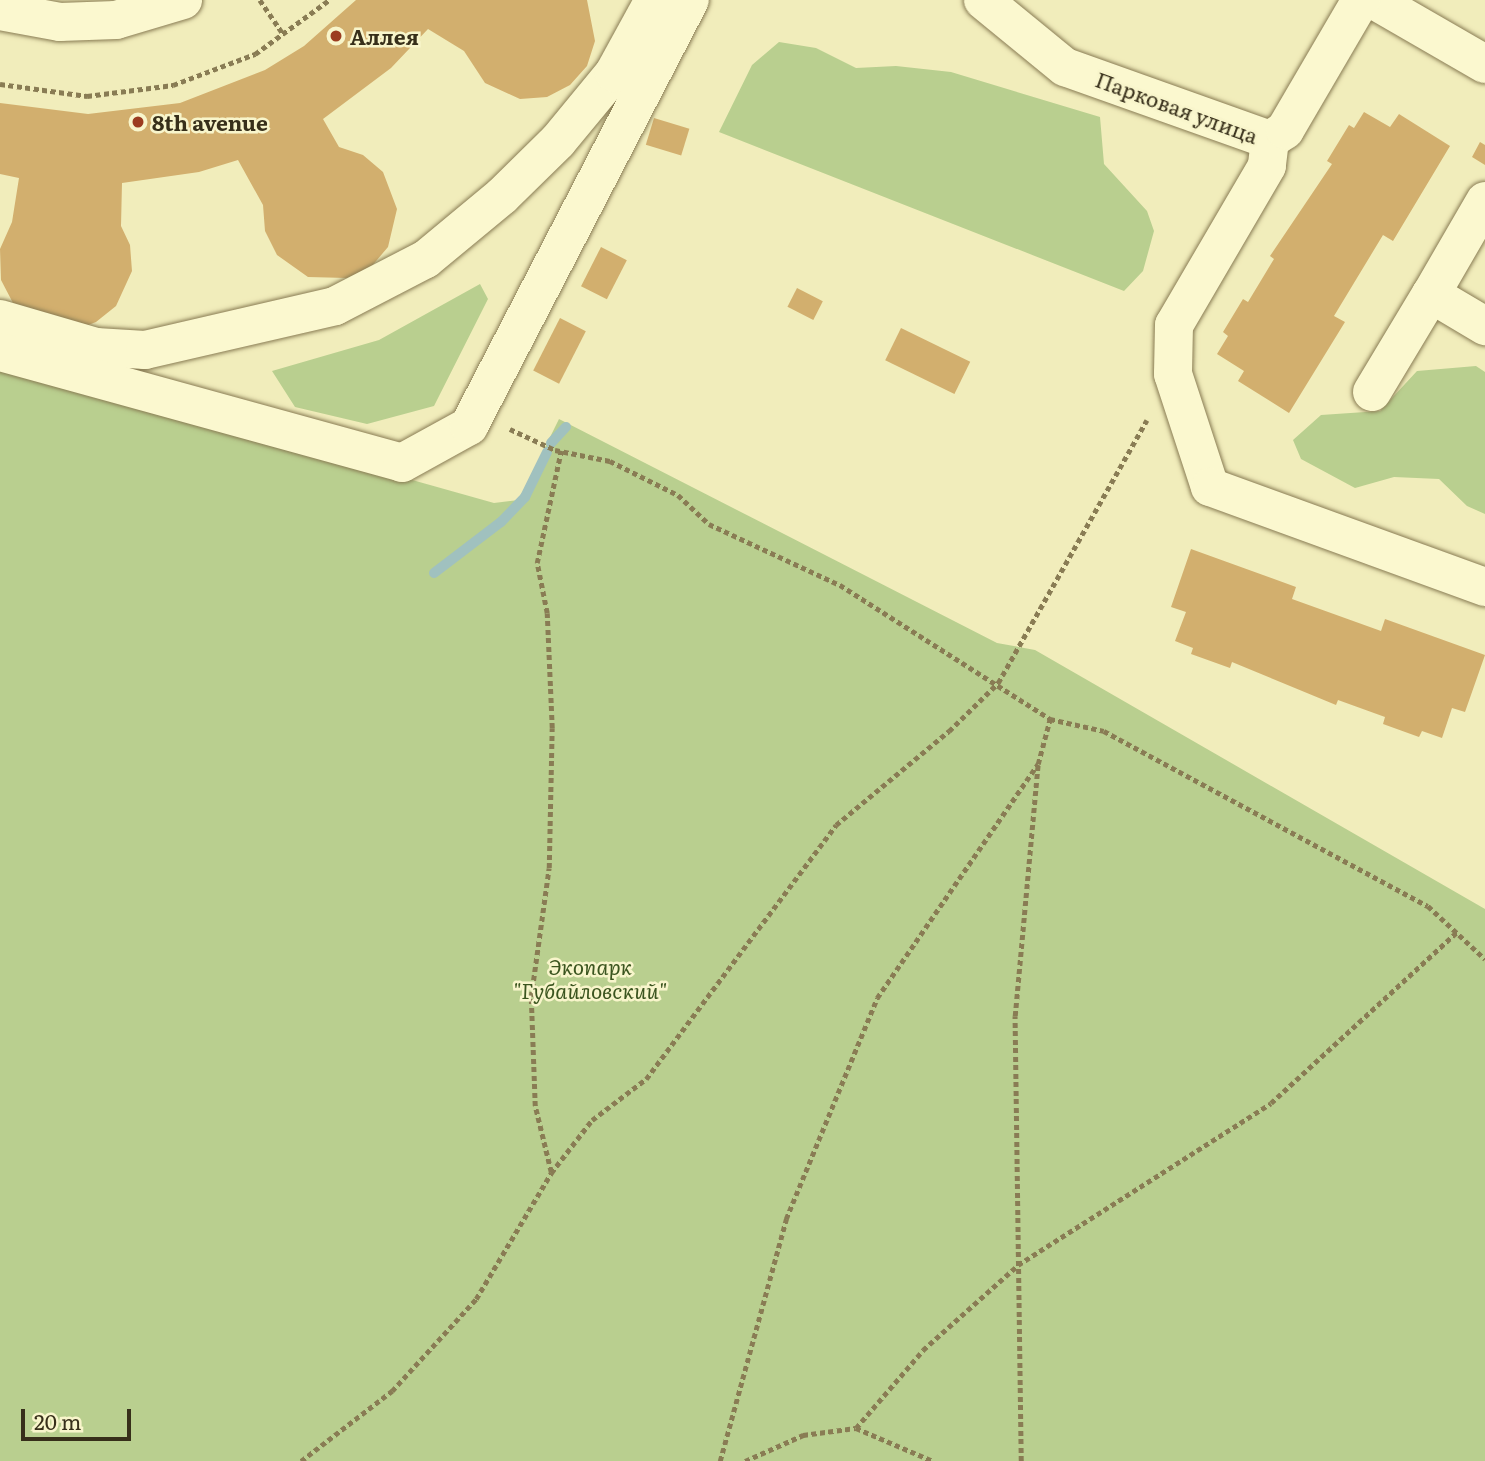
<!DOCTYPE html>
<html>
<head>
<meta charset="utf-8">
<style>
  body { margin:0 }
  #map { position:relative; width:1485px; height:1461px; overflow:hidden; background:#f1edbb; font-family:Literata,serif }
  div>[style] { position:absolute }
  .green>* { inset:0; background:#b9cf8f }
  .stream>* { height:10px; margin:-5px; padding:0 5px; transform-origin:5px; border-radius:5px; background:#a0c1bf }
  .building>* { inset:0; background:#d2af6e; transform-origin:0 0 }
  .path>* { height:4.5px; margin-top:-2.25px; transform-origin:0; background:repeating-linear-gradient(90deg,#897c54 0 5px,transparent 0 8.5px) }
  .roads { filter:drop-shadow(0 0 2px #897c54) drop-shadow(0 0 2px #897c54) }
  .minor>* { height:38px; margin:-19px; padding:0 19px; transform-origin:19px; border-radius:19px; background:#fbf8cf }
  .dots>* { width:19px; height:19px; translate:-50% -50%; box-sizing:border-box; border:4px solid #f8f5cb; border-radius:50% }
  span { translate:-50% -50%; white-space:nowrap; text-align:center; line-height:1.15; -webkit-text-stroke:5px #f8f5cb; paint-order:stroke }
  .poi-label { font-size:21px; color:#372f1a; font-weight:700 }
  .left { translate:0 -50%; text-align:left }
  .street-label { font-size:21px; color:#372f1a }
  .park-label { font-size:21px; color:#3b551f; font-style:italic }
  .scale { position:absolute; left:21px; top:1409px; width:110px; height:32px; box-sizing:border-box; border:4px solid #372f1a; border-top:0; padding-left:9px; font-size:21px; line-height:24px; white-space:nowrap; color:#372f1a; -webkit-text-stroke:5px #f8f5cb; paint-order:stroke }
</style>
</head>
<body>
<div id="map">
  <div class="green">
    <i style="clip-path:polygon(779px 42px,816px 48px,856px 68px,896px 66px,951px 72px,1100px 117px,1104px 164px,1147px 211px,1154px 231px,1143px 271px,1124px 291px,719px 132px,752px 65px)"></i>
    <i style="clip-path:polygon(480px 284px,488px 299px,434px 406px,367px 424px,295px 407px,272px 371px,379px 340px)"></i>
    <i style="clip-path:polygon(0 364px,494px 503px,519px 500px,559px 419px,997px 643px,1035px 650px,1485px 909px,1485px 1461px,0 1461px)"></i>
    <i style="clip-path:polygon(1476px 366px,1485px 372px,1485px 514px,1467px 506px,1439px 479px,1394px 477px,1355px 488px,1301px 459px,1293px 440px,1321px 415px,1380px 411px,1417px 371px)"></i>
  </div>
  <div class="stream">
    <i style="left:551px;top:443px;width:22px;rotate:-47deg"></i>
    <i style="left:434px;top:573px;width:84px;rotate:-37.3deg"></i>
    <i style="left:501px;top:522px;width:35px;rotate:-46deg"></i>
    <i style="left:525px;top:497px;width:50px;rotate:-63.9deg"></i>
  </div>
  <div class="building">
    <i style="clip-path:polygon(356px 0,587px 0,595px 41px,587px 66px,570px 85px,547px 97px,520px 99px,485px 83px,464px 51px,428px 29px,391px 68px,323px 119px,339px 147px,363px 155px,383px 172px,397px 209px,388px 247px,371px 267px,347px 278px,308px 277px,277px 255px,265px 231px,263px 205px,238px 160px,199px 172px,122px 183px,121px 226px,130px 245px,132px 271px,116px 306px,96px 322px,83px 327px,13px 303px,1px 280px,0 249px,12px 222px,19px 178px,0 174px,0 103px,88px 114px,180px 103px,265px 70px,304px 46px)"></i>
    <i style="clip-path:polygon(1364px 112px,1390px 127px,1399px 114px,1450px 146px,1393px 241px,1383px 235px,1334px 316px,1345px 322px,1289px 413px,1238px 381px,1244px 371px,1217px 354px,1228px 336px,1223px 332px,1243px 299px,1248px 302px,1274px 259px,1270px 256px,1332px 164px,1327px 161px,1349px 125px,1354px 128px)"></i>
    <i style="left:654px;top:118px;width:37px;height:28px;rotate:17deg"></i>
    <i style="clip-path:polygon(1480px 142px,1485px 145px,1485px 165px,1472px 157px)"></i>
    <i style="left:601px;top:247px;width:29px;height:44px;rotate:27deg"></i>
    <i style="left:797px;top:288px;width:29px;height:21px;rotate:27deg"></i>
    <i style="left:560px;top:318px;width:29px;height:59px;rotate:27deg"></i>
    <i style="left:901px;top:328px;width:77px;height:36px;rotate:26deg"></i>
    <i style="clip-path:polygon(1191px 549px,1296px 587px,1292px 599px,1381px 631px,1385px 619px,1485px 655px,1465px 712px,1452px 708px,1442px 738px,1422px 731px,1419px 737px,1383px 724px,1385px 717px,1338px 700px,1336px 705px,1232px 662px,1230px 668px,1191px 654px,1193px 648px,1175px 641px,1186px 612px,1171px 607px)"></i>
  </div>
  <div class="path">
    <i style="left:260px;top:0;width:42px;rotate:55.6deg"></i>
    <i style="left:0;top:84px;width:88px;rotate:7.9deg"></i>
    <i style="left:87px;top:96px;width:87px;rotate:-7.3deg"></i>
    <i style="left:173px;top:85px;width:88px;rotate:-20.7deg"></i>
    <i style="left:255px;top:54px;width:92px;rotate:-36.1deg"></i>
    <i style="left:510px;top:429px;width:50px;rotate:25deg"></i>
    <i style="left:555px;top:450px;width:56px;rotate:11.3deg"></i>
    <i style="left:610px;top:461px;width:76px;rotate:26.6deg"></i>
    <i style="left:678px;top:495px;width:42px;rotate:43.1deg"></i>
    <i style="left:709px;top:524px;width:145px;rotate:25deg"></i>
    <i style="left:840px;top:585px;width:249px;rotate:32.5deg"></i>
    <i style="left:1050px;top:719px;width:55px;rotate:12.5deg"></i>
    <i style="left:1104px;top:731px;width:368px;rotate:28.4deg"></i>
    <i style="left:1428px;top:906px;width:78px;rotate:42.9deg"></i>
    <i style="left:551px;top:1172px;width:68px;rotate:-103.6deg"></i>
    <i style="left:535px;top:1106px;width:109px;rotate:-92.1deg"></i>
    <i style="left:531px;top:997px;width:130px;rotate:-82.1deg"></i>
    <i style="left:549px;top:868px;width:140px;rotate:-88.8deg"></i>
    <i style="left:552px;top:728px;width:115px;rotate:-92.5deg"></i>
    <i style="left:547px;top:613px;width:51px;rotate:-101.3deg"></i>
    <i style="left:537px;top:563px;width:115px;rotate:-77.9deg"></i>
    <i style="left:856px;top:1428px;width:103px;rotate:-49.3deg"></i>
    <i style="left:923px;top:1350px;width:127px;rotate:-41.8deg"></i>
    <i style="left:1018px;top:1265px;width:300px;rotate:-32.6deg"></i>
    <i style="left:1271px;top:1103px;width:253px;rotate:-42.6deg"></i>
    <i style="left:301px;top:1461px;width:115px;rotate:-37.6deg"></i>
    <i style="left:392px;top:1391px;width:125px;rotate:-47.6deg"></i>
    <i style="left:476px;top:1299px;width:147px;rotate:-59.2deg"></i>
    <i style="left:551px;top:1173px;width:67px;rotate:-52.3deg"></i>
    <i style="left:592px;top:1120px;width:68px;rotate:-37.2deg"></i>
    <i style="left:646px;top:1079px;width:317px;rotate:-53.2deg"></i>
    <i style="left:836px;top:825px;width:147px;rotate:-39.8deg"></i>
    <i style="left:949px;top:731px;width:69px;rotate:-44.4deg"></i>
    <i style="left:998px;top:683px;width:302px;rotate:-60.5deg"></i>
    <i style="left:720px;top:1461px;width:251px;rotate:-74.7deg"></i>
    <i style="left:786px;top:1219px;width:239px;rotate:-67.6deg"></i>
    <i style="left:877px;top:998px;width:284px;rotate:-55.5deg"></i>
    <i style="left:745px;top:1461px;width:64px;rotate:-24.1deg"></i>
    <i style="left:803px;top:1435px;width:53px;rotate:-7.5deg"></i>
    <i style="left:856px;top:1428px;width:84px;rotate:23.2deg"></i>
    <i style="left:1021px;top:1461px;width:445px;rotate:-90.8deg"></i>
    <i style="left:1015px;top:1016px;width:253px;rotate:-84.8deg"></i>
    <i style="left:1038px;top:764px;width:47px;rotate:-75.1deg"></i>
  </div>
  <div class="roads">
    <div class="minor">
      <i style="left:983px;top:0;width:106px;rotate:39.3deg"></i>
      <i style="left:1065px;top:67px;width:218px;rotate:19.6deg"></i>
      <i style="left:1374px;top:0;width:128px;rotate:30deg"></i>
      <i style="left:0;top:11px;width:61px;rotate:10.4deg"></i>
      <i style="left:60px;top:22px;width:56px;rotate:-2deg"></i>
      <i style="left:116px;top:20px;width:70px;rotate:-16.6deg"></i>
      <i style="left:1270px;top:140px;width:26px;rotate:97deg"></i>
      <i style="left:1267px;top:166px;width:184px;rotate:120.3deg"></i>
      <i style="left:1174px;top:325px;width:49px;rotate:91.2deg"></i>
      <i style="left:1173px;top:374px;width:119px;rotate:71.9deg"></i>
      <i style="left:1210px;top:487px;width:293px;rotate:20deg"></i>
      <i style="left:1270px;top:140px;width:18px;rotate:-34deg"></i>
      <i style="left:1285px;top:130px;width:151px;rotate:-59.7deg"></i>
      <i style="left:1485px;top:201px;width:108px;rotate:120.1deg"></i>
      <i style="left:1431px;top:294px;width:63px;rotate:30.7deg"></i>
      <i style="left:0;top:319px;width:100px;rotate:16.3deg"></i>
      <i style="left:96px;top:347px;width:49px;rotate:3.5deg"></i>
      <i style="left:145px;top:350px;width:195px;rotate:-13deg"></i>
      <i style="left:335px;top:306px;width:102px;rotate:-27.3deg"></i>
      <i style="left:426px;top:259px;width:99px;rotate:-39.7deg"></i>
      <i style="left:502px;top:196px;width:78px;rotate:-44.5deg"></i>
      <i style="left:558px;top:141px;width:88px;rotate:-50.5deg"></i>
      <i style="left:614px;top:73px;width:83px;rotate:-61.3deg"></i>
      <i style="left:0;top:352px;width:417px;rotate:15.4deg"></i>
      <i style="left:402px;top:463px;width:77px;rotate:-28.9deg"></i>
      <i style="left:469px;top:426px;width:480px;rotate:-62.6deg"></i>
      <i style="left:1372px;top:392px;width:114px;rotate:-59deg"></i>
    </div>
  </div>
  <div class="dots">
    <i style="left:336px;top:36px;background:#9c3c20"></i>
    <i style="left:138px;top:122px;background:#9c3c20"></i>
  </div>
  <div class="poi-label">
    <span class="left" style="left:350px;top:36px">Аллея</span>
    <span class="left" style="left:152px;top:122px">8th avenue</span>
  </div>
  <div class="street-label">
    <span style="left:1177px;top:107px;rotate:20deg">Парковая улица</span>
  </div>
  <div class="park-label">
    <span style="left:590px;top:978px">Экопарк<br>"Губайловский"</span>
  </div>
  <div class="scale">20 m</div>
</div>
</body>
</html>
